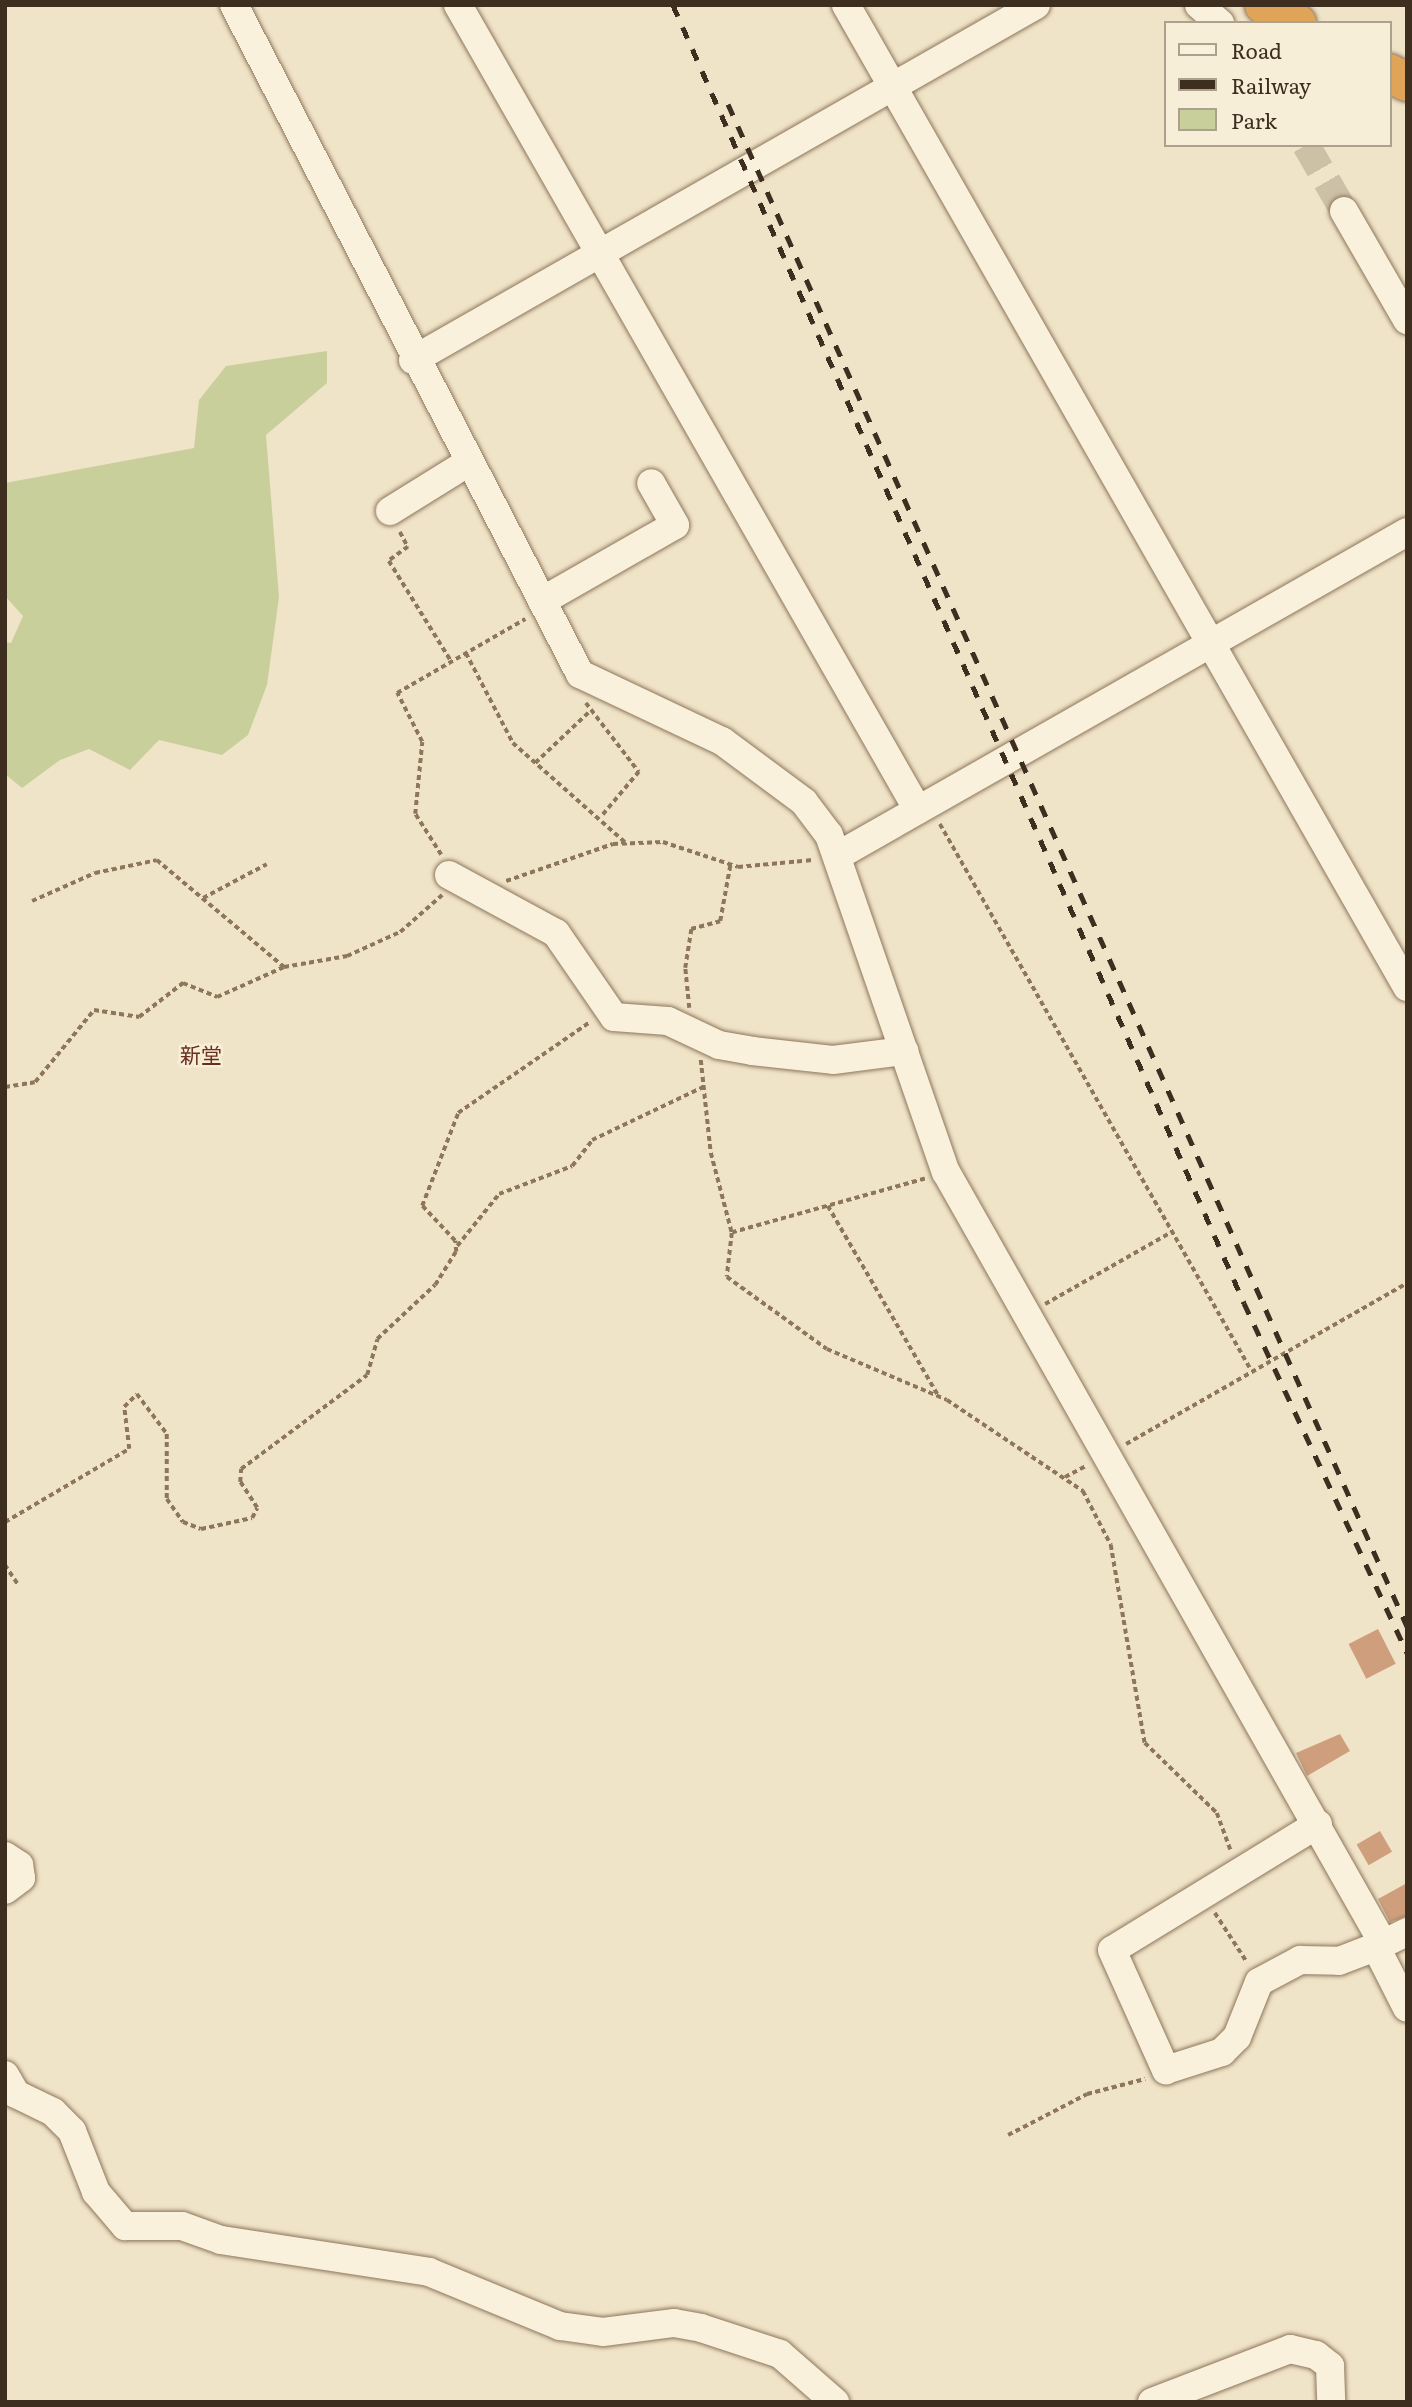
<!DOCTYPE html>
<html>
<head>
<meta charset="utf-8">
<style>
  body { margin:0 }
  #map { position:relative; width:1412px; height:2407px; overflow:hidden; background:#f0e4c8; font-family:Literata,"Noto Sans JP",serif }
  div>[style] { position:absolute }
  .green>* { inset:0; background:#c9cf9b }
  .building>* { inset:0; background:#cf9f7d; transform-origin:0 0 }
  .minor-tunnel>* { height:28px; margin-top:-14px; transform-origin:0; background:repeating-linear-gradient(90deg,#ccc0a6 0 28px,transparent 0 42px) }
  .path>* { height:3.5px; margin-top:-1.75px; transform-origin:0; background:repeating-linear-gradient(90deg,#8d765c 0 5px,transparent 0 8.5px) }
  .roads { filter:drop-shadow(0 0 2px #8d765c) drop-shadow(0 0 2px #8d765c) }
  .minor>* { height:28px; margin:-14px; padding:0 14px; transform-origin:14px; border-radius:14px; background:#faf1dc }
  .highway>* { height:38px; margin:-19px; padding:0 19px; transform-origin:19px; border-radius:19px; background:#e0a458 }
  .rail>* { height:5px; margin-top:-2.5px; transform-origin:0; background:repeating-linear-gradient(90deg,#3d2e20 0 12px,transparent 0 24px) }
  span { translate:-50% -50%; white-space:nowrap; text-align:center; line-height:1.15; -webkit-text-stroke:5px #f7eed8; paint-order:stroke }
  .quarter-label { font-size:21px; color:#6b2e1e }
  .frame { position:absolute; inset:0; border:7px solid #3d2e20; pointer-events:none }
  .legend { position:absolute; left:1164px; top:21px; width:228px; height:126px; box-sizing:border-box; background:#f7eed8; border:2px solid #ada18e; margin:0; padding:9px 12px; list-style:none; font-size:21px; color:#3d2e20 }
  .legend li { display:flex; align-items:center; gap:14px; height:35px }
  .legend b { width:35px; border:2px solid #ada18e }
</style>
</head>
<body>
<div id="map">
  <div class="green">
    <i style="clip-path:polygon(327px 351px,327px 383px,266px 435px,279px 597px,267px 685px,248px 735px,222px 755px,159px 740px,130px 770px,89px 749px,60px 760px,22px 788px,5px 774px,5px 642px,11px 643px,23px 616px,5px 596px,5px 483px,194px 448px,199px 400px,226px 366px)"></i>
  </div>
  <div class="building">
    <i style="left:1378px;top:1629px;width:39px;height:33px;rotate:63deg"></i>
    <i style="clip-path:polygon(1340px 1734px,1350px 1751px,1307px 1776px,1296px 1753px)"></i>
    <i style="left:1380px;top:1831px;width:24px;height:27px;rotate:60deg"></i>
    <i style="clip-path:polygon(1407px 1883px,1407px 1916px,1390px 1922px,1378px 1899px)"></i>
  </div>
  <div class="minor-tunnel">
    <i style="left:1306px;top:145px;width:76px;rotate:60.1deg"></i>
  </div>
  <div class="path">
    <i style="left:400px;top:532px;width:17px;rotate:62deg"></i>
    <i style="left:408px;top:547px;width:24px;rotate:144deg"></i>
    <i style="left:389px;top:561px;width:118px;rotate:58.2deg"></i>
    <i style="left:466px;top:653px;width:102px;rotate:62.4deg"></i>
    <i style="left:513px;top:743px;width:152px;rotate:41.5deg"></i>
    <i style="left:586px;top:703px;width:87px;rotate:52.5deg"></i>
    <i style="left:639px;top:772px;width:57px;rotate:130.1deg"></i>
    <i style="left:535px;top:763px;width:74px;rotate:-43.4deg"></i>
    <i style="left:940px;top:824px;width:628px;rotate:60.33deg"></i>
    <i style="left:441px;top:855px;width:49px;rotate:-122.4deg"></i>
    <i style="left:415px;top:814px;width:72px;rotate:-84.4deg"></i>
    <i style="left:422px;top:742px;width:55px;rotate:-117deg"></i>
    <i style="left:397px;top:693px;width:148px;rotate:-30deg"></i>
    <i style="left:506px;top:881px;width:113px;rotate:-19.1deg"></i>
    <i style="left:613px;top:844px;width:50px;rotate:-2.3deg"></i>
    <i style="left:663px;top:842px;width:79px;rotate:18.4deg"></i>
    <i style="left:738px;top:867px;width:75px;rotate:-5.3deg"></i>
    <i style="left:203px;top:898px;width:72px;rotate:-28deg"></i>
    <i style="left:32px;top:901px;width:69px;rotate:-24deg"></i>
    <i style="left:95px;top:873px;width:63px;rotate:-11.8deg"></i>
    <i style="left:157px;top:860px;width:166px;rotate:40.1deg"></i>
    <i style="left:689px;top:1008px;width:40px;rotate:-95.7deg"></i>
    <i style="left:685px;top:968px;width:39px;rotate:-81deg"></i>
    <i style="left:691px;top:929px;width:30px;rotate:-15deg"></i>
    <i style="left:720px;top:921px;width:56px;rotate:-79.7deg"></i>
    <i style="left:701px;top:1060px;width:94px;rotate:83.9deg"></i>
    <i style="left:711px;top:1153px;width:83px;rotate:75.3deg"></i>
    <i style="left:5px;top:1087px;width:30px;rotate:-9deg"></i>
    <i style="left:35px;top:1082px;width:93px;rotate:-50.7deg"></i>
    <i style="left:94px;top:1010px;width:46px;rotate:8.8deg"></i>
    <i style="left:139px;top:1017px;width:56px;rotate:-37.7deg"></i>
    <i style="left:183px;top:983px;width:37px;rotate:22deg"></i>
    <i style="left:217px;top:997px;width:73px;rotate:-24.1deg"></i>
    <i style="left:284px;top:967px;width:64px;rotate:-9.9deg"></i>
    <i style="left:347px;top:956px;width:58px;rotate:-24.4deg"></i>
    <i style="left:400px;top:932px;width:56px;rotate:-41.4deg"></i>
    <i style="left:925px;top:1179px;width:200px;rotate:164.4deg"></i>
    <i style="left:732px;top:1233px;width:44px;rotate:96.5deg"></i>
    <i style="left:727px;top:1277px;width:123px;rotate:35.8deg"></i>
    <i style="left:827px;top:1349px;width:130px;rotate:23deg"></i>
    <i style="left:947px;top:1400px;width:164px;rotate:33.8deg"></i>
    <i style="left:1083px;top:1491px;width:61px;rotate:62.6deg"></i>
    <i style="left:1111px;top:1545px;width:201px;rotate:80.3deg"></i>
    <i style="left:1145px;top:1743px;width:100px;rotate:44.2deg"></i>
    <i style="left:1217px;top:1813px;width:40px;rotate:69.8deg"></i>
    <i style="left:828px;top:1206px;width:219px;rotate:59.8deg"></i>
    <i style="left:457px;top:1246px;width:67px;rotate:-51.1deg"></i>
    <i style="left:499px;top:1194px;width:78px;rotate:-21deg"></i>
    <i style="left:572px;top:1166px;width:33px;rotate:-52deg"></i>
    <i style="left:592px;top:1140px;width:123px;rotate:-25.5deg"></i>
    <i style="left:1045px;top:1304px;width:146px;rotate:-29.6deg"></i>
    <i style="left:1126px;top:1444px;width:324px;rotate:-29.8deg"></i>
    <i style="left:1065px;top:1477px;width:24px;rotate:-28deg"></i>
    <i style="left:5px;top:1522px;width:144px;rotate:-30.5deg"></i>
    <i style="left:129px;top:1449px;width:42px;rotate:-96.8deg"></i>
    <i style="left:124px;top:1407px;width:18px;rotate:-45deg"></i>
    <i style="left:137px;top:1394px;width:50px;rotate:53.1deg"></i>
    <i style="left:167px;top:1434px;width:65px;rotate:90deg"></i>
    <i style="left:167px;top:1499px;width:28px;rotate:55deg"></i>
    <i style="left:183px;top:1522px;width:19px;rotate:21deg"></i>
    <i style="left:201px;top:1529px;width:52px;rotate:-12.2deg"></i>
    <i style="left:252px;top:1518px;width:11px;rotate:-63deg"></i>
    <i style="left:257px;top:1508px;width:31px;rotate:-123deg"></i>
    <i style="left:240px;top:1482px;width:13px;rotate:-86deg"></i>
    <i style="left:241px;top:1469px;width:157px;rotate:-36.7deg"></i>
    <i style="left:367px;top:1375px;width:37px;rotate:-74deg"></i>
    <i style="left:377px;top:1339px;width:79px;rotate:-43deg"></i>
    <i style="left:435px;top:1285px;width:39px;rotate:-58deg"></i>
    <i style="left:456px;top:1252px;width:11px;rotate:-95deg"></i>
    <i style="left:455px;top:1241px;width:48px;rotate:-133.3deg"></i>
    <i style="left:422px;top:1206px;width:100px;rotate:-68.8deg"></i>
    <i style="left:458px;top:1113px;width:160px;rotate:-34.6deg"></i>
    <i style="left:5px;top:1565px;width:25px;rotate:56deg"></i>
    <i style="left:1215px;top:1913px;width:59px;rotate:56.9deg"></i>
    <i style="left:1008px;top:2135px;width:89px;rotate:-27.4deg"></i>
    <i style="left:1087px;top:2094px;width:60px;rotate:-14.5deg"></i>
  </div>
  <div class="roads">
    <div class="minor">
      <i style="left:234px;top:5px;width:753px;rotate:62.65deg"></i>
      <i style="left:580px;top:674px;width:157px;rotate:25.3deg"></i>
      <i style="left:722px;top:741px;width:102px;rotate:36.6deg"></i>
      <i style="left:804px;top:802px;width:41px;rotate:52.9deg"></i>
      <i style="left:829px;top:835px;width:357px;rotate:70.9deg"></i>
      <i style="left:946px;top:1172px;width:886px;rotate:60.46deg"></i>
      <i style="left:458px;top:5px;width:927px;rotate:60.26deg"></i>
      <i style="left:846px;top:5px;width:1131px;rotate:60.26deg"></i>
      <i style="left:1199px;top:5px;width:28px;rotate:41deg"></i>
      <i style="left:1344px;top:211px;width:126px;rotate:60deg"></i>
      <i style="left:413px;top:360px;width:717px;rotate:-29.68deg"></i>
      <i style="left:390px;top:511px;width:91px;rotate:-31.9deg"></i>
      <i style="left:542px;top:601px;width:153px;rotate:-29.7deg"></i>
      <i style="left:675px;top:525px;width:48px;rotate:-119.7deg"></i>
      <i style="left:839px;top:855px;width:653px;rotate:-29.63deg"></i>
      <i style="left:449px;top:875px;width:122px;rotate:28.5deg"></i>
      <i style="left:556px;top:933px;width:102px;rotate:55.4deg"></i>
      <i style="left:614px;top:1017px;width:54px;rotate:4.2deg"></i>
      <i style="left:668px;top:1021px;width:56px;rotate:25.2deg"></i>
      <i style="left:719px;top:1045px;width:34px;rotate:10deg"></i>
      <i style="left:752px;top:1051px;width:81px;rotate:6.3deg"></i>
      <i style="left:833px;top:1060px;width:72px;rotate:-7.2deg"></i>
      <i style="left:1318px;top:1824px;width:241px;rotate:148.5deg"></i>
      <i style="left:1112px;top:1950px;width:132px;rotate:65.8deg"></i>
      <i style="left:1166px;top:2070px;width:59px;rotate:-17.8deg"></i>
      <i style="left:1222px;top:2052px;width:21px;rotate:-45deg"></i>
      <i style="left:1237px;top:2037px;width:59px;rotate:-68.2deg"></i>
      <i style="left:1259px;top:1982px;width:47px;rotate:-28.2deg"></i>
      <i style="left:1300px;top:1960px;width:39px;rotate:1deg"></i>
      <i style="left:1339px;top:1961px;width:40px;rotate:-21deg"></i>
      <i style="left:5px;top:1856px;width:17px;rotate:33deg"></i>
      <i style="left:19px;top:1865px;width:13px;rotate:81deg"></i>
      <i style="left:21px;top:1878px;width:20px;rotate:143deg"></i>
      <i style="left:1407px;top:1932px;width:34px;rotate:154deg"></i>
      <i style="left:1376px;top:1947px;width:68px;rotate:63.1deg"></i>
      <i style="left:5px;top:2075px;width:22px;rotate:60deg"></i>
      <i style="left:16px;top:2094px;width:41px;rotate:25.9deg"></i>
      <i style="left:53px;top:2112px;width:27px;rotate:45deg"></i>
      <i style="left:72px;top:2131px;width:66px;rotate:68.5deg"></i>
      <i style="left:96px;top:2192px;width:45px;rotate:49.5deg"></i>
      <i style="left:125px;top:2226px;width:57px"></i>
      <i style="left:182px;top:2226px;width:41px;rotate:19.7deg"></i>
      <i style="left:221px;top:2240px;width:210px;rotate:8.7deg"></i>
      <i style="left:429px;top:2272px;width:142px;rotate:22.4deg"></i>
      <i style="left:560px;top:2326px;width:43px;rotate:7.9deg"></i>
      <i style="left:603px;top:2332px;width:72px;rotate:-7.2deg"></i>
      <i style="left:674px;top:2323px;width:27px;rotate:10deg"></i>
      <i style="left:701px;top:2328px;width:83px;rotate:18.2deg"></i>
      <i style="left:780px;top:2354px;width:73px;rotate:41.1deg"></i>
      <i style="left:1152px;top:2402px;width:148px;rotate:-21deg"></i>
      <i style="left:1290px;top:2349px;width:27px;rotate:13deg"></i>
      <i style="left:1316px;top:2355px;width:18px;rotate:38deg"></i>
      <i style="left:1330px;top:2366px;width:36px;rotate:88deg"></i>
    </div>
    <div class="highway">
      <i style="left:1264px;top:5px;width:38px;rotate:29deg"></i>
      <i style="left:1389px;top:73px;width:20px;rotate:27deg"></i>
    </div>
  </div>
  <div class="rail">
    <i style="left:673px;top:5px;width:1418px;rotate:66.25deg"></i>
    <i style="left:1244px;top:1303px;width:386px;rotate:65deg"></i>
    <i style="left:728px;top:104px;width:1667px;rotate:65.96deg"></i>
  </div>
  <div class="quarter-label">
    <span style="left:201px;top:1054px">新堂</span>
  </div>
  <div class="frame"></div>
  <ul class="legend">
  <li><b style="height:9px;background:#faf1dc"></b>Road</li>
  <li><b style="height:9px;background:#3d2e20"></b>Railway</li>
  <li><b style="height:19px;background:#c9cf9b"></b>Park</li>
  </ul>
</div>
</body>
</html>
